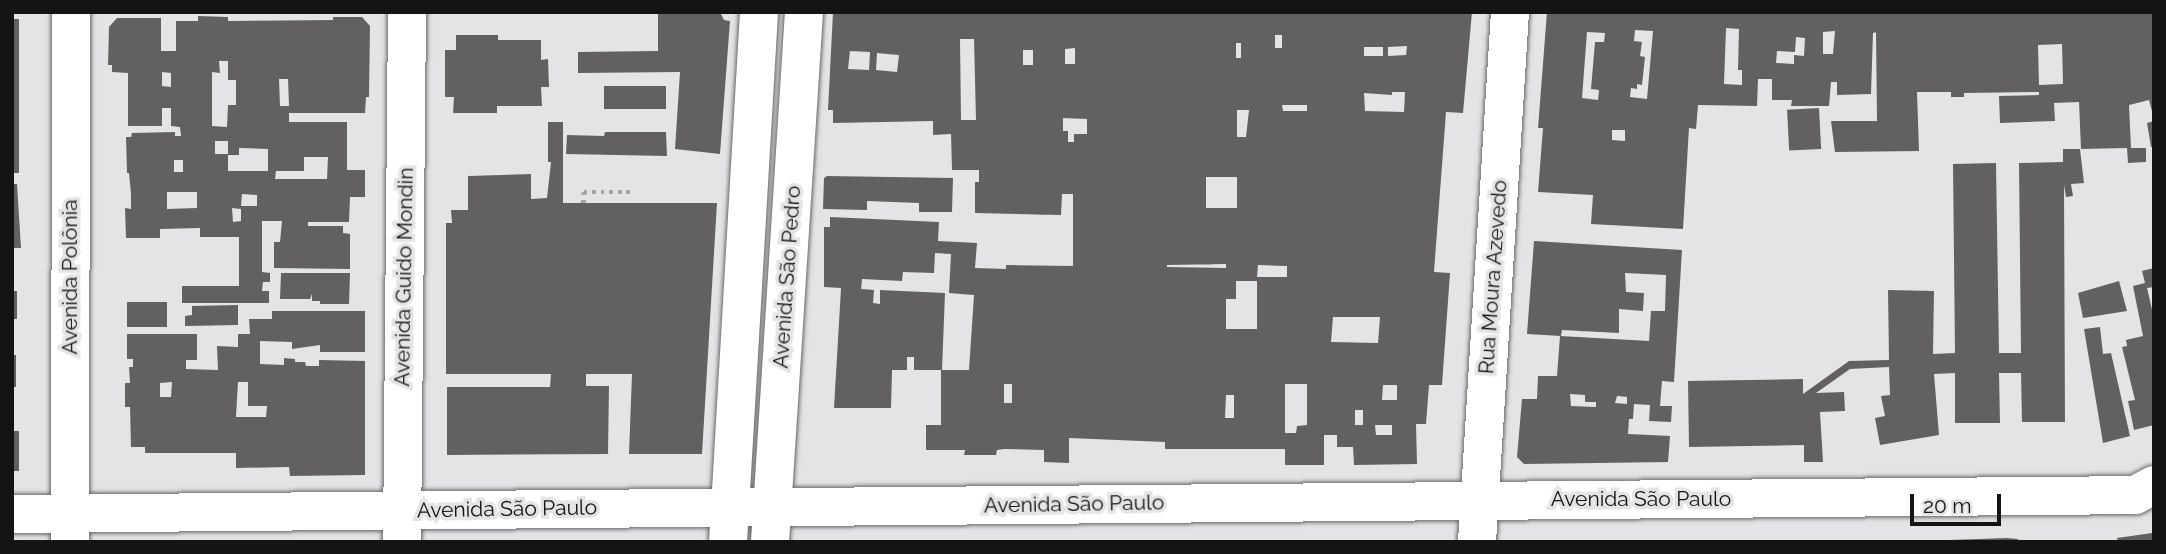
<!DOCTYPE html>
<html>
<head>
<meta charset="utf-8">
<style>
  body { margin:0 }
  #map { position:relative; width:2166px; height:554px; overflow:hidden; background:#e4e4e7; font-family:Raleway,sans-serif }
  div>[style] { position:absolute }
  .building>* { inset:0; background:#636061; transform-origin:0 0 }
  .path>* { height:4.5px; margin-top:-2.25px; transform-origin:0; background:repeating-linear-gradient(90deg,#a5a5a7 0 3.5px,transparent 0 8.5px) }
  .roads { filter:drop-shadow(0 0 2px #67686a) drop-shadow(0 0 2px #67686a) }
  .minor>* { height:38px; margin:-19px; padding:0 19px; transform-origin:19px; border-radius:19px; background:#fff }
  span { translate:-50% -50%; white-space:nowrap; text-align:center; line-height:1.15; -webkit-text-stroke:7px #e4e4e7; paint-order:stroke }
  .street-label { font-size:21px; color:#141415 }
  .frame { position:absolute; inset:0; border:14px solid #141415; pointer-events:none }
  .scale { position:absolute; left:1910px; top:494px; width:91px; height:32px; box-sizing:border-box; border:4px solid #141415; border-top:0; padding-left:9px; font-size:21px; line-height:24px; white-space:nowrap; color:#141415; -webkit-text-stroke:5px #e4e4e7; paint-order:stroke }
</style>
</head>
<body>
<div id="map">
  <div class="building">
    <i style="clip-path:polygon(720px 12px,724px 20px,730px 21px,720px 154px,675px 149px,680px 72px,578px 73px,578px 52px,658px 51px,658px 14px)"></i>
    <i style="clip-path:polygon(evenodd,833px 12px,1472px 12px,1463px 113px,1446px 112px,1434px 272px,1450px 273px,1442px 385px,1429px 385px,1426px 424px,1416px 424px,1417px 464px,1354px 465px,1353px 447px,1337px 447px,1337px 435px,1324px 435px,1324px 465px,1285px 465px,1285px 449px,1165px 449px,1165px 442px,1069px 438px,1069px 463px,1044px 462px,1044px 450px,1004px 449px,997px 450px,996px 455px,964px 455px,965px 450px,926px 450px,926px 425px,941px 425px,941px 370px,969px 370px,974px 295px,949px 293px,951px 254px,935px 253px,934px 273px,903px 272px,902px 281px,862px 279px,861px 289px,874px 290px,873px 303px,880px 304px,880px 290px,945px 293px,942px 370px,914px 370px,914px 357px,907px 357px,907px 370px,892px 370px,891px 408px,834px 408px,841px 288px,824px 287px,824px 227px,830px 227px,830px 217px,939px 222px,938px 241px,977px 243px,975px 268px,1006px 269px,1006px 265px,1073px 266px,1073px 194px,1062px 194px,1061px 215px,975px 213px,975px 182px,979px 182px,979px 170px,952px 170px,951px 134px,933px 135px,933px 121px,833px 123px,833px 110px,828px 110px,833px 12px,1275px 35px,1282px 35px,1282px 48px,1275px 48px,1275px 35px,833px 12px,960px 39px,974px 39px,976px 120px,961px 120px,960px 39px,833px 12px,1236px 43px,1241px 43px,1241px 58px,1236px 58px,1236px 43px,833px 12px,1407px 46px,1406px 55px,1388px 56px,1388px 47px,1407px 46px,833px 12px,1364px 47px,1383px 47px,1383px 56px,1364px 56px,1364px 47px,833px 12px,1075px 48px,1075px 64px,1065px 64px,1065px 49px,1075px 48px,833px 12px,1023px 50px,1033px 50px,1033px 65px,1023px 65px,1023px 50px,833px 12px,850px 51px,870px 52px,869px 70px,848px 69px,850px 51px,833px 12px,877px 53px,899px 55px,897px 72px,876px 70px,877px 53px,833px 12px,1392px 92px,1405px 92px,1404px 112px,1365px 111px,1364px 93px,1392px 95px,1392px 92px,833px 12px,1282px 105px,1307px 105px,1307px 111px,1283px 111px,1282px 105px,833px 12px,1237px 110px,1249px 110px,1246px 137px,1237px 137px,1237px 110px,833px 12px,1063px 118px,1087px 119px,1087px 134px,1074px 134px,1074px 142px,1068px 142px,1068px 131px,1063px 131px,1063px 118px,833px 12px,1206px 177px,1237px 177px,1237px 208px,1206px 208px,1206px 177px,833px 12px,1226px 264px,1226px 268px,1167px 267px,1167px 265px,1226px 264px,833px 12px,1258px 265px,1287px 266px,1287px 277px,1257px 277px,1258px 265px,833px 12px,1236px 281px,1257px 281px,1257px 329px,1226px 329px,1226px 299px,1236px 299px,1236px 281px,833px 12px,1333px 317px,1380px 317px,1378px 343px,1331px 342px,1333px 317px,833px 12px,1004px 384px,1012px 384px,1012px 403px,1004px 403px,1004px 384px,833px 12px,1285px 384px,1307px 384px,1307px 425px,1297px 426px,1296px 433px,1285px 433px,1285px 384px,833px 12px,1383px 385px,1397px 385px,1397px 400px,1382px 400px,1383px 385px,833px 12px,1226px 395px,1234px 395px,1234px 418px,1225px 418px,1226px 395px,833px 12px,1355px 410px,1363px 410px,1363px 425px,1355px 425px,1355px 410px,833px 12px,1375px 425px,1392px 425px,1392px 435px,1376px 435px,1375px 425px)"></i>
    <i style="clip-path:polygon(evenodd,1547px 12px,2154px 12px,2154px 119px,2149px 100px,2129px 105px,2131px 148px,2146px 148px,2146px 162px,2128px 163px,2127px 148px,2081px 149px,2079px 102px,2054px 103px,2055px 121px,2000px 123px,1999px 96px,2039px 95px,2039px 92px,1964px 93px,1964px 97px,1951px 97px,1951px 92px,1917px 92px,1919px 151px,1835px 152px,1831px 121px,1877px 121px,1876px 32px,1873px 33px,1871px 94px,1837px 95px,1837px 82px,1831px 82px,1829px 106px,1791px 106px,1792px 100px,1772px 100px,1772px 79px,1758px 79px,1757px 106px,1698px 105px,1696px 129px,1689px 128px,1683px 229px,1591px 224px,1593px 195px,1538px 192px,1543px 128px,1538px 128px,1547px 12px,1726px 28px,1739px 29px,1738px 70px,1742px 70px,1742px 85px,1724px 84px,1726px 28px,1547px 12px,1635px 30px,1653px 31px,1647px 99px,1630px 97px,1631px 88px,1637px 89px,1637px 84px,1642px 85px,1645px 57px,1640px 56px,1642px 42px,1634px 41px,1635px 30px,1547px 12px,1835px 31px,1833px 54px,1823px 54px,1823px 32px,1835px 31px,1547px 12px,1587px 32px,1605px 33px,1604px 42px,1595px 42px,1591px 89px,1599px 90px,1598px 100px,1582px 98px,1587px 32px,1547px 12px,1796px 37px,1805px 38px,1804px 56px,1794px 55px,1794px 64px,1776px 63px,1777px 51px,1795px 52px,1796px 37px,1547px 12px,2062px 44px,2063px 84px,2039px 85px,2038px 45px,2062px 44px,1547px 12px,1612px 130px,1625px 130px,1625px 141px,1612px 140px,1612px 130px)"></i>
    <i style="clip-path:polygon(evenodd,198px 16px,228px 17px,228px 21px,333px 20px,333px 17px,362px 17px,370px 26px,369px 97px,366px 97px,365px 113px,289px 113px,289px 122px,347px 122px,347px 170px,365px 170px,365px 197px,350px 197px,349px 222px,308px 222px,308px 226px,343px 226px,343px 233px,350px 234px,350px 269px,274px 268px,274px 242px,280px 242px,282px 221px,262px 221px,262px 272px,270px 273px,270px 282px,263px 282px,262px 291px,269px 291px,269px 303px,182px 303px,182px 286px,239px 286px,239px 237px,200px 237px,200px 228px,160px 229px,160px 238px,126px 238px,125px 208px,131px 209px,131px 194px,129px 173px,127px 173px,126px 137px,131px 137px,132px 133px,175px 132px,175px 136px,181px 136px,180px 127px,171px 126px,171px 108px,162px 108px,162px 126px,128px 126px,128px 73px,112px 72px,112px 65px,108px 65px,109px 27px,117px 18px,161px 18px,161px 51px,176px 51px,176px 21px,198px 21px,198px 16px,219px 61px,228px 61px,228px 80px,236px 80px,236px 105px,228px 105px,227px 127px,212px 126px,212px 72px,220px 73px,219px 61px,198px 16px,162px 72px,171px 73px,171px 87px,162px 86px,162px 72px,198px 16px,279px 79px,288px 79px,289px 106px,280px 106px,279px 79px,198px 16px,215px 141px,228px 141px,228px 155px,239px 155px,239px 148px,268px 149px,268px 171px,228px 171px,228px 154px,215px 154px,215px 141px,198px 16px,304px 157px,328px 157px,327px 179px,275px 179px,276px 171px,304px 171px,304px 157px,198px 16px,174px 160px,183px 160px,183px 172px,174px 172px,174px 160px,198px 16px,167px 192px,197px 192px,197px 208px,167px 209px,167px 192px,198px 16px,242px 194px,257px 195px,257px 206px,241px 206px,242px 194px,198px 16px,232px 208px,241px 209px,241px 221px,233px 222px,232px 208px)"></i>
    <i style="left:12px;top:19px;width:7px;height:154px"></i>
    <i style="clip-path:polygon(456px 35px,498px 35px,498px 40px,541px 40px,541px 60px,548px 59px,549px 87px,541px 87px,542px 106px,497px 106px,497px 113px,453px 113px,454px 97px,445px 97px,445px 50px,456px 50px)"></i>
    <i style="left:666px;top:86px;width:23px;height:62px;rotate:90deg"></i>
    <i style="left:1819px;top:108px;width:41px;height:32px;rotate:87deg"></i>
    <i style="clip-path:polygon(2154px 121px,2154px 147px,2151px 147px,2147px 123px)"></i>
    <i style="clip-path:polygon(548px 122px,563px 122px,563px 203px,717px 203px,702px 454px,629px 454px,632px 374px,586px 374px,586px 386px,609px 386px,608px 454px,447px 455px,447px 387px,550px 387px,551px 374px,446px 374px,446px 223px,452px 223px,451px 210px,468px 210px,468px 176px,531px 174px,531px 199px,547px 198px,551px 162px,548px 162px)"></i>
    <i style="clip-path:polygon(605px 132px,666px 132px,667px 156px,566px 154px,567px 135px,604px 136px)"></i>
    <i style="clip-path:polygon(2063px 149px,2080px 149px,2084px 183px,2071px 184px,2073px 196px,2066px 197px,2064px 185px,2065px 422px,2022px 422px,2021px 373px,1999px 373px,2000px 423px,1955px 423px,1955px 373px,1934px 374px,1939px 435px,1880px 445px,1875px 418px,1885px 416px,1881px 396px,1890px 395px,1889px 367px,1850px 369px,1816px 393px,1844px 392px,1845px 411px,1820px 412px,1823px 462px,1804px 462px,1804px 445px,1689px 447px,1688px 381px,1803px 379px,1803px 394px,1849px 361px,1889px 360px,1888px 290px,1934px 291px,1933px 354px,1955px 353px,1953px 164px,1996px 163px,1999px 353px,2021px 353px,2019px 163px,2063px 162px)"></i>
    <i style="clip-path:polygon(827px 176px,953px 178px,952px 212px,919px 212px,919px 203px,867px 201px,867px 210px,823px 209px,824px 178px)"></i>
    <i style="clip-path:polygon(12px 184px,17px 184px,21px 248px,12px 248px)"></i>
    <i style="clip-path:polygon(evenodd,1534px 241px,1682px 250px,1674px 382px,1662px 381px,1660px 406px,1672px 406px,1671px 422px,1649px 421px,1650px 405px,1634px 404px,1633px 419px,1629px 419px,1628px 434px,1670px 436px,1668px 462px,1524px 464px,1517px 457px,1522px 399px,1537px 399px,1538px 376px,1557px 376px,1560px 336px,1649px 341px,1651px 311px,1665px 311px,1666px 275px,1625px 273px,1626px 292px,1644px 293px,1643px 311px,1619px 309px,1619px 333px,1562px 330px,1561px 336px,1527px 334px,1534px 241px,1570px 394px,1585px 395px,1585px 402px,1596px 402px,1596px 407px,1571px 406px,1570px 394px,1534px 241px,1617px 396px,1627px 397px,1627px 404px,1615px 403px,1617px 396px)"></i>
    <i style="clip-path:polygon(2154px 268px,2154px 287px,2147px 288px,2154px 318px,2154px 425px,2134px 430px,2128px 401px,2135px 400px,2122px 347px,2127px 346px,2126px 340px,2143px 336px,2133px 286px,2145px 283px,2142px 271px)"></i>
    <i style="clip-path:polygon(281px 273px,350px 273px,349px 304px,320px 304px,320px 301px,312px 301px,312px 294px,310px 299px,280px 299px)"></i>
    <i style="clip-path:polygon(2119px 281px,2127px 311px,2083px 318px,2078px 293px)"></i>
    <i style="left:12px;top:291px;width:5px;height:28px"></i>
    <i style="left:127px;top:302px;width:40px;height:25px"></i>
    <i style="clip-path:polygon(238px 305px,238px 325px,185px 326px,185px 316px,192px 315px,192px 306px)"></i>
    <i style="clip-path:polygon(evenodd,272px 311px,365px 311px,365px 352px,320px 352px,320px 345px,292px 349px,292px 342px,260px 341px,260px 364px,284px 365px,284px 358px,295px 359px,295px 362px,305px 362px,306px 366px,319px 366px,319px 360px,365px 361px,365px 475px,290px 476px,289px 467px,236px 468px,236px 453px,145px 453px,145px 447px,131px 447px,130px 407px,125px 407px,125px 383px,130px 383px,129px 367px,133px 367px,133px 359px,127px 359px,127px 334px,197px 334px,197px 360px,186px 360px,186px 369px,218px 370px,217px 346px,238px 347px,238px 334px,250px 334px,249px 319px,272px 319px,272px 311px,172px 382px,171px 397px,160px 397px,160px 383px,172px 382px,272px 311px,238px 382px,248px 382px,248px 406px,267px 406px,266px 417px,236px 417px,238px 382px)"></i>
    <i style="clip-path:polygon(2100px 327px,2103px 354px,2111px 353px,2130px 436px,2103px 443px,2084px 329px)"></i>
    <i style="left:12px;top:355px;width:4px;height:32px"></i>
    <i style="left:12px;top:431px;width:7px;height:40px"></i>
    <i style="clip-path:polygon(2152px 533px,2154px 542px,2118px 542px,2117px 538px)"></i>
    <i style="clip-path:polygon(2007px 538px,2018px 539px,2019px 542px,1892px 542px)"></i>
  </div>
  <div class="path">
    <i style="left:583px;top:203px;width:11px;rotate:-85deg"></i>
    <i style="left:584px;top:192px;width:48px"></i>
  </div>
  <div class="roads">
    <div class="minor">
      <i style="left:12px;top:514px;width:2123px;rotate:-0.51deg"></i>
      <i style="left:2135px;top:495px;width:21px;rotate:-28deg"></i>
      <i style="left:70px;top:542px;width:530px;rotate:-89.89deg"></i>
      <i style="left:402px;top:542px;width:530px;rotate:-89.46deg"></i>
      <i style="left:728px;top:542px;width:531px;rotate:-86.65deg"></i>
      <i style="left:770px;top:542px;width:531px;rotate:-86.33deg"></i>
      <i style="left:1477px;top:542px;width:531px;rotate:-86.44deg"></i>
    </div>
  </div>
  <div class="street-label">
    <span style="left:70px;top:277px;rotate:-90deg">Avenida Polônia</span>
    <span style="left:404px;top:277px;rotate:-89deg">Avenida Guido Mondin</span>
    <span style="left:787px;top:277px;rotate:-86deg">Avenida São Pedro</span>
    <span style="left:1493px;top:277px;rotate:-86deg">Rua Moura Azevedo</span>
    <span style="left:1641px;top:499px">Avenida São Paulo</span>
    <span style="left:1074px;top:504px;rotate:-1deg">Avenida São Paulo</span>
    <span style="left:507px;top:509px;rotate:-1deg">Avenida São Paulo</span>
  </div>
  <div class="frame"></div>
  <div class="scale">20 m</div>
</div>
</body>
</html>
